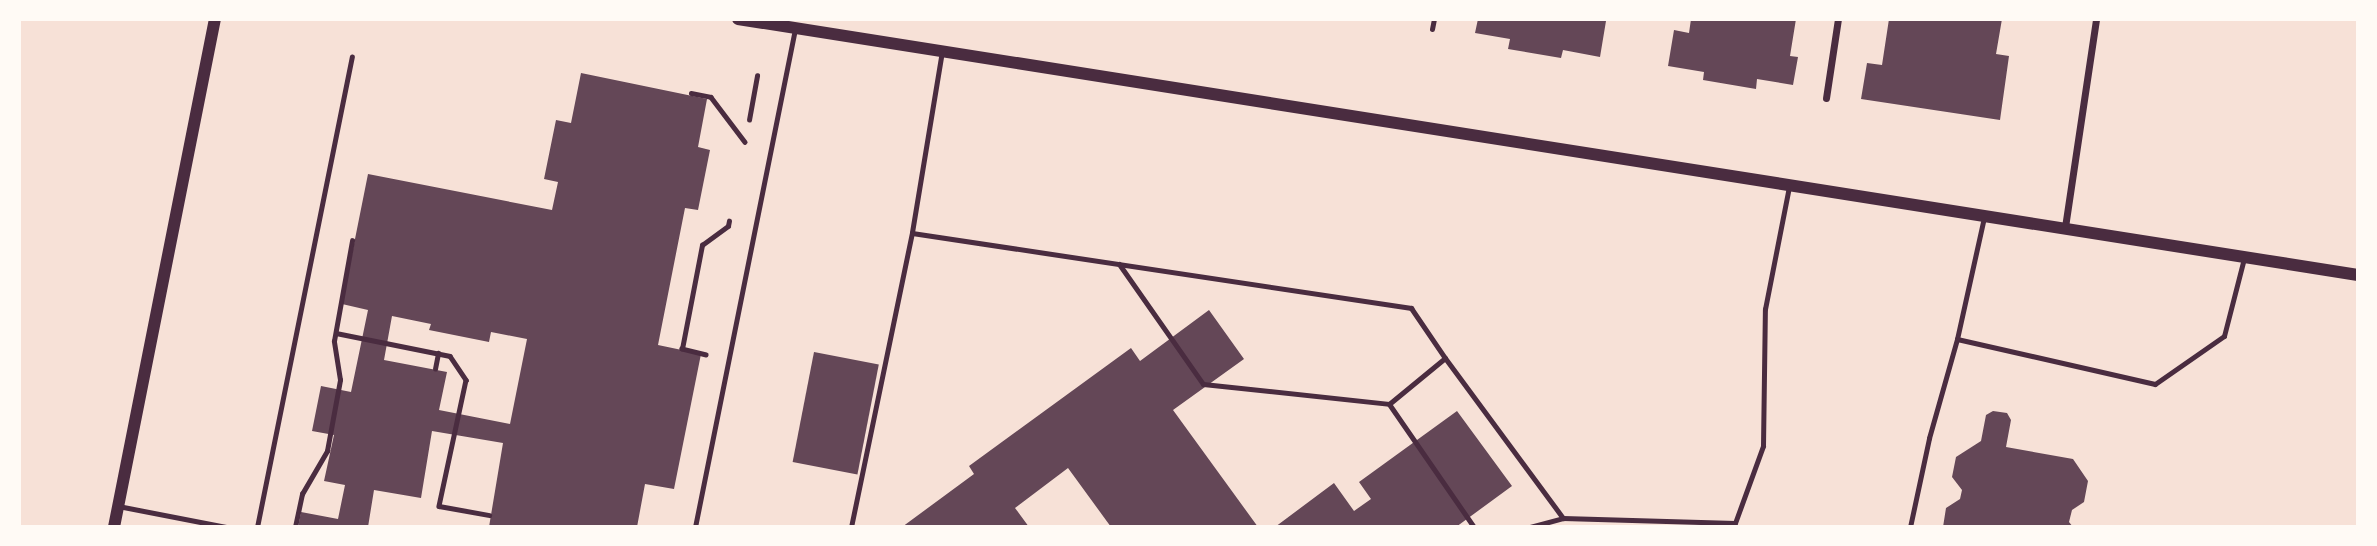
<!DOCTYPE html>
<html>
<head>
<meta charset="utf-8">
<style>
  body { margin:0 }
  #map { position:relative; width:2377px; height:546px; overflow:hidden; background:#f7e1d7; font-family:"Golos Text",sans-serif }
  div>[style] { position:absolute }
  .building>* { inset:0; background:#644757; transform-origin:0 0 }
  .path>* { height:4.5px; margin:-2.25px; padding:0 2.25px; transform-origin:2.25px; border-radius:2.25px; background:#4a2c40 }
  .service>* { height:5px; margin:-2.5px; padding:0 2.5px; transform-origin:2.5px; border-radius:2.5px; background:#4a2c40 }
  .minor>* { height:7px; margin:-3.5px; padding:0 3.5px; transform-origin:3.5px; border-radius:3.5px; background:#4a2c40 }
  .tertiary>* { height:12px; margin:-6px; padding:0 6px; transform-origin:6px; border-radius:6px; background:#4a2c40 }
  span { translate:-50% -50%; white-space:nowrap; text-align:center; line-height:1.15; -webkit-text-stroke:5px #fffaf5; paint-order:stroke }
  .frame { position:absolute; inset:0; border:21px solid #fffaf5; pointer-events:none }
</style>
</head>
<body>
<div id="map">
  <div class="building">
    <i style="clip-path:polygon(1478px 19px,1597px 19px,1606px 21px,1600px 57px,1563px 50px,1561px 58px,1508px 49px,1510px 39px,1475px 33px)"></i>
    <i style="clip-path:polygon(1691px 19px,1796px 19px,1790px 56px,1798px 57px,1793px 85px,1757px 79px,1756px 89px,1703px 80px,1704px 72px,1668px 66px,1674px 30px,1689px 33px)"></i>
    <i style="clip-path:polygon(1889px 19px,2002px 19px,1996px 54px,2009px 56px,2000px 120px,1861px 99px,1867px 63px,1882px 65px)"></i>
    <i style="clip-path:polygon(evenodd,581px 73px,707px 99px,698px 147px,710px 150px,698px 210px,685px 208px,658px 345px,701px 354px,674px 489px,645px 484px,637px 527px,489px 527px,503px 443px,432px 431px,421px 498px,374px 490px,368px 527px,298px 527px,301px 512px,338px 519px,345px 485px,324px 481px,334px 435px,312px 431px,321px 386px,351px 392px,368px 310px,342px 304px,368px 174px,552px 210px,558px 182px,544px 179px,556px 120px,571px 123px,581px 73px,392px 316px,431px 324px,429px 330px,489px 342px,491px 332px,527px 339px,510px 424px,439px 410px,447px 372px,384px 360px,392px 316px)"></i>
    <i style="clip-path:polygon(1209px 310px,1244px 359px,1173px 410px,1258px 527px,1111px 527px,1068px 468px,1015px 508px,1029px 527px,902px 527px,974px 474px,969px 466px,1131px 348px,1140px 361px)"></i>
    <i style="left:814px;top:352px;width:66px;height:112px;rotate:11deg"></i>
    <i style="clip-path:polygon(1457px 411px,1512px 486px,1456px 527px,1275px 527px,1334px 483px,1354px 511px,1371px 499px,1359px 482px)"></i>
    <i style="clip-path:polygon(1993px 411px,2007px 413px,2011px 420px,2006px 447px,2073px 459px,2088px 481px,2084px 502px,2072px 510px,2069px 522px,2073px 527px,1943px 527px,1946px 508px,1960px 499px,1962px 490px,1952px 477px,1956px 457px,1981px 441px,1986px 415px)"></i>
  </div>
  <div class="path">
    <i style="left:691px;top:93px;width:20px;rotate:11deg"></i>
    <i style="left:711px;top:97px;width:56px;rotate:52.9deg"></i>
    <i style="left:749px;top:120px;width:45px;rotate:-79.7deg"></i>
    <i style="left:336px;top:333px;width:116px;rotate:11.4deg"></i>
    <i style="left:450px;top:356px;width:29px;rotate:56deg"></i>
    <i style="left:466px;top:380px;width:129px;rotate:102.1deg"></i>
    <i style="left:439px;top:506px;width:51px;rotate:10.2deg"></i>
    <i style="left:706px;top:355px;width:25px;rotate:-166deg"></i>
    <i style="left:682px;top:349px;width:106px;rotate:-79.1deg"></i>
    <i style="left:702px;top:245px;width:32px;rotate:-36deg"></i>
    <i style="left:728px;top:226px;width:5px;rotate:-79deg"></i>
    <i style="left:435px;top:369px;width:16px;rotate:-79deg"></i>
    <i style="left:295px;top:527px;width:34px;rotate:-78deg"></i>
    <i style="left:302px;top:494px;width:50px;rotate:-59.8deg"></i>
    <i style="left:327px;top:451px;width:72px;rotate:-79.6deg"></i>
    <i style="left:340px;top:380px;width:39px;rotate:-99deg"></i>
    <i style="left:334px;top:341px;width:102px;rotate:-79.8deg"></i>
  </div>
  <div class="service">
    <i style="left:1432px;top:29px;width:10px;rotate:-79deg"></i>
    <i style="left:942px;top:51px;width:184px;rotate:99.4deg"></i>
    <i style="left:912px;top:233px;width:505px;rotate:8.55deg"></i>
    <i style="left:1411px;top:308px;width:60px;rotate:55.8deg"></i>
    <i style="left:1445px;top:358px;width:72px;rotate:140.6deg"></i>
    <i style="left:1119px;top:264px;width:146px;rotate:55deg"></i>
    <i style="left:1203px;top:384px;width:187px;rotate:6.1deg"></i>
    <i style="left:1389px;top:404px;width:150px;rotate:55.4deg"></i>
    <i style="left:1957px;top:339px;width:203px;rotate:12.8deg"></i>
    <i style="left:2155px;top:384px;width:84px;rotate:-34.8deg"></i>
    <i style="left:2224px;top:336px;width:81px;rotate:-75.6deg"></i>
    <i style="left:1445px;top:358px;width:199px;rotate:53.6deg"></i>
    <i style="left:1563px;top:518px;width:172px;rotate:1.7deg"></i>
    <i style="left:1735px;top:523px;width:82px;rotate:-70deg"></i>
    <i style="left:1763px;top:446px;width:137px;rotate:-89.2deg"></i>
    <i style="left:1765px;top:309px;width:124px;rotate:-78.9deg"></i>
    <i style="left:118px;top:506px;width:110px;rotate:11deg"></i>
    <i style="left:257px;top:527px;width:480px;rotate:-78.6deg"></i>
    <i style="left:695px;top:527px;width:508px;rotate:-78.65deg"></i>
    <i style="left:851px;top:527px;width:300px;rotate:-78.3deg"></i>
    <i style="left:1530px;top:527px;width:34px;rotate:-15deg"></i>
    <i style="left:1910px;top:527px;width:91px;rotate:-77.9deg"></i>
    <i style="left:1929px;top:438px;width:103px;rotate:-74.2deg"></i>
    <i style="left:1957px;top:339px;width:125px;rotate:-77.5deg"></i>
  </div>
  <div class="minor">
    <i style="left:1826px;top:98px;width:80px;rotate:-81.4deg"></i>
    <i style="left:2065px;top:227px;width:210px;rotate:-81.5deg"></i>
  </div>
  <div class="tertiary">
    <i style="left:738px;top:19px;width:1640px;rotate:8.98deg"></i>
    <i style="left:114px;top:527px;width:518px;rotate:-78.76deg"></i>
  </div>
  <div class="frame"></div>
</div>
</body>
</html>
